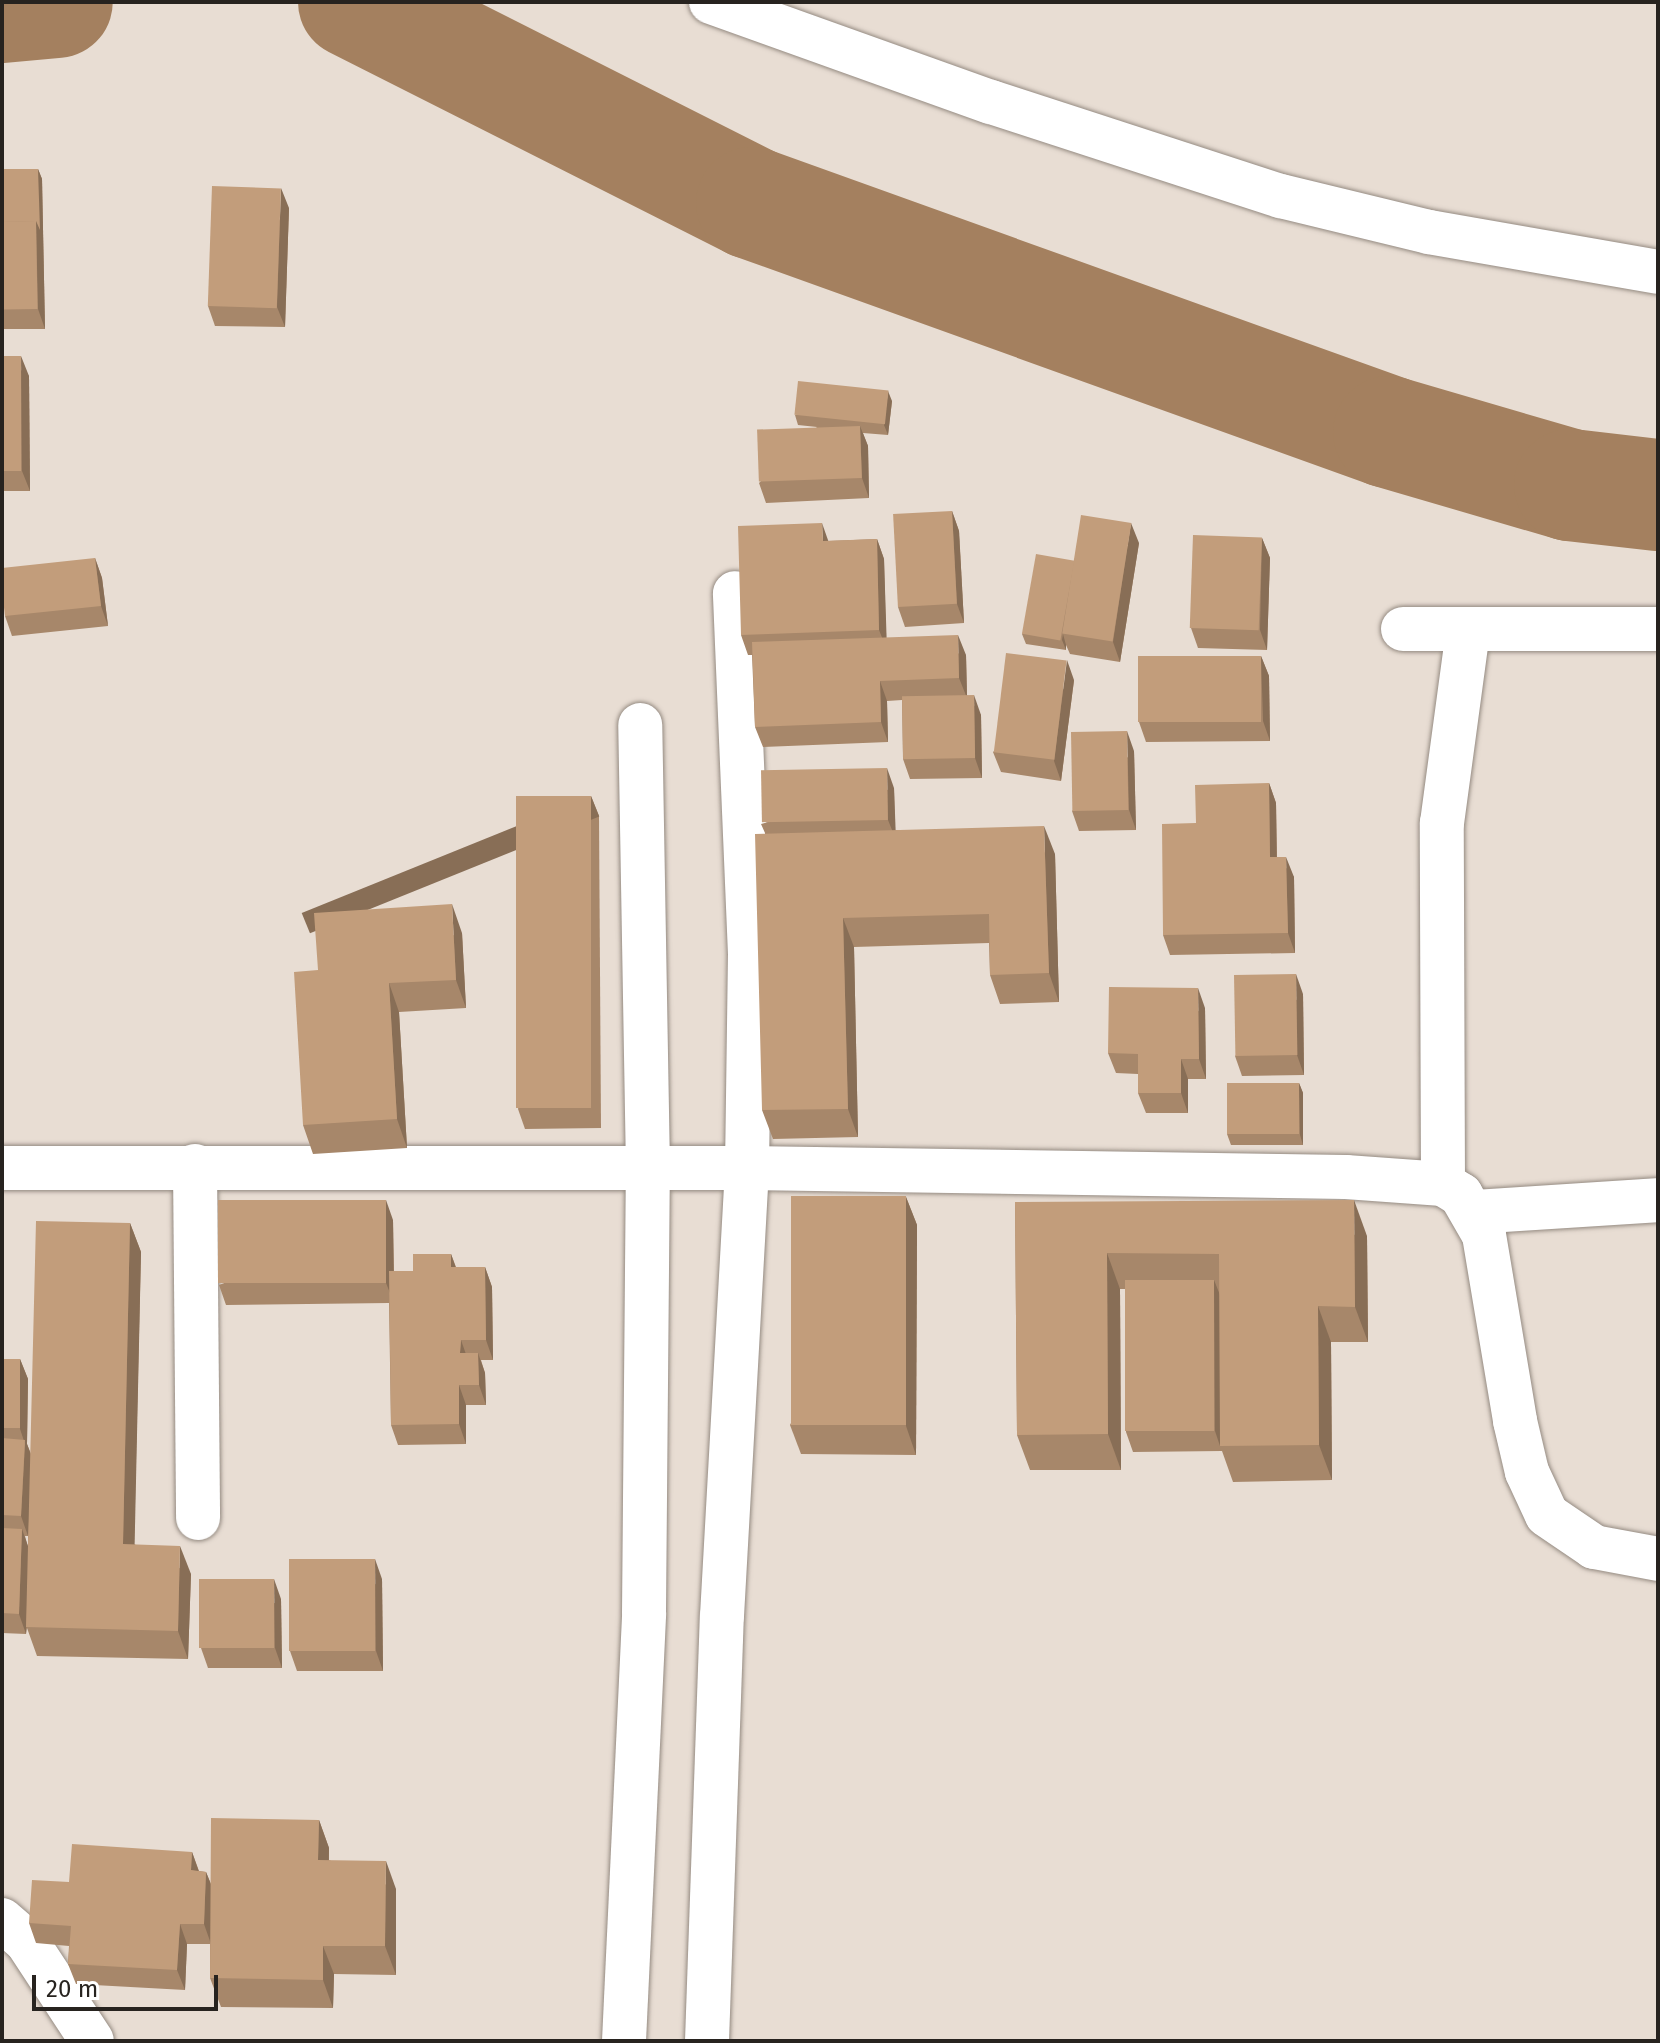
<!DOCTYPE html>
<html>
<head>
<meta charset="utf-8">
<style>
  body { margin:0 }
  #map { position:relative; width:1660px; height:2043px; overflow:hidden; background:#e8ddd3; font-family:"Fira Sans",sans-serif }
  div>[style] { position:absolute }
  .river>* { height:112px; margin:-56px; padding:0 56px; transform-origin:56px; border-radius:56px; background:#a4805f }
  .roads { filter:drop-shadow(0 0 2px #958b82) drop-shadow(0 0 2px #958b82) }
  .minor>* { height:44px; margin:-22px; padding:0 22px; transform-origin:22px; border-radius:22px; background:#fff }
  .wall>* { inset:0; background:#a7876a }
  .shaded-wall>* { inset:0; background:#886e56; transform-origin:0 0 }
  .building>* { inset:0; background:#c29d7b; transform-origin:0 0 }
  span { translate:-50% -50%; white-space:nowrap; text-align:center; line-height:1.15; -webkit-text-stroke:6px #fff; paint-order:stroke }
  .frame { position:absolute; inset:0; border:4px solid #27231f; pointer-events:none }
  .scale { position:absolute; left:32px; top:1975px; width:186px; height:36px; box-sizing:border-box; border:4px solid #27231f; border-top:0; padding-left:10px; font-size:24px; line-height:28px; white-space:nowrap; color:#27231f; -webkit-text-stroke:6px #fff; paint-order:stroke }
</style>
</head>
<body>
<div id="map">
  <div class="river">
    <i style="left:354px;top:2px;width:446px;rotate:26.8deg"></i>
    <i style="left:752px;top:203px;width:677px;rotate:19.77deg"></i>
    <i style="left:1389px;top:432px;width:189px;rotate:16.3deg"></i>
    <i style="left:1570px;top:485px;width:89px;rotate:6.5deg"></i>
    <i style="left:2px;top:7px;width:55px;rotate:-5.2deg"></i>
  </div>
  <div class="roads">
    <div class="minor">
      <i style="left:711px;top:2px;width:297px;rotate:19.7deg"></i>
      <i style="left:991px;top:102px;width:305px;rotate:18deg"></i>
      <i style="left:1281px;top:196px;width:152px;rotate:13.7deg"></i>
      <i style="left:1429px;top:232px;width:232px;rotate:9.9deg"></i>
      <i style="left:1403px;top:629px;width:255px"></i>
      <i style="left:195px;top:1166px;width:352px;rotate:89.5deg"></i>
      <i style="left:2px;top:1168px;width:745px"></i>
      <i style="left:747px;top:1168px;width:599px;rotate:0.86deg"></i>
      <i style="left:1346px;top:1177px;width:97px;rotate:4.1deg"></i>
      <i style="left:1443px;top:1184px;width:21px;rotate:31deg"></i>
      <i style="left:1461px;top:1195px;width:46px;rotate:60.1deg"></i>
      <i style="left:1484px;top:1235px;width:189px;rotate:80.5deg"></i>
      <i style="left:1515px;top:1421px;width:52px;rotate:76.8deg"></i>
      <i style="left:1527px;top:1472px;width:47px;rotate:65.1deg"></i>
      <i style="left:1547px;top:1515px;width:57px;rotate:34.2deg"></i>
      <i style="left:1594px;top:1547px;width:65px;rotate:10.6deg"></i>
      <i style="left:1443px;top:1184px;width:361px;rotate:-90.2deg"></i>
      <i style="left:1442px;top:823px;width:194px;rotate:-82.3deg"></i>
      <i style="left:1474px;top:1212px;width:184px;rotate:-3.7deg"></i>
      <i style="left:2px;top:1920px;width:33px;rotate:41deg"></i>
      <i style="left:27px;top:1942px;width:118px;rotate:56.7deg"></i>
      <i style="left:624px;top:2041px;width:428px;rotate:-87.3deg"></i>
      <i style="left:644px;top:1613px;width:444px;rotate:-89.5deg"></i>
      <i style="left:648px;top:1169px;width:444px;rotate:-91deg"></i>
      <i style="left:707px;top:2041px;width:425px;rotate:-88deg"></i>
      <i style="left:722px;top:1616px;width:449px;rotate:-86.8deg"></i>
      <i style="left:747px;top:1168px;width:214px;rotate:-89.2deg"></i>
      <i style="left:750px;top:954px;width:361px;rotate:-92.4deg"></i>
    </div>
  </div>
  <div class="wall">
    <i style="clip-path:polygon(2px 169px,38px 169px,42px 179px,45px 329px,2px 329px)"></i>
    <i style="clip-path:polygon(289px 208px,285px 327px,215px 326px,208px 306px)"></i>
    <i style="clip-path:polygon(2px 356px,29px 376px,30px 491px,2px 491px)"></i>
    <i style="clip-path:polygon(892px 401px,888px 435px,863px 433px,868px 446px,869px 498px,766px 503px,759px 483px,817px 427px,798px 425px,795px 415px)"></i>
    <i style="clip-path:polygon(952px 511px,959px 531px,964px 623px,905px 627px,898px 607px)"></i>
    <i style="clip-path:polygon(1262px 538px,1270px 558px,1267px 650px,1198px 648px,1191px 628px)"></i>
    <i style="clip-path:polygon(877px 539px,884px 559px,886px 638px,966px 655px,967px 695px,981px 715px,982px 778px,910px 779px,903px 759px,902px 700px,887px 701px,888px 742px,763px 747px,755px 727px,752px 655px,748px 655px,741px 635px,829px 541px)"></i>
    <i style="clip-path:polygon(1139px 543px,1120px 662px,1070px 654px,1066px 645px,1066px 650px,1026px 644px,1022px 634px,1074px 561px)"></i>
    <i style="clip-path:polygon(95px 558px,102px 578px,108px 626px,12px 636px,5px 616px)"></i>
    <i style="clip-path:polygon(1261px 656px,1269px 676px,1270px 741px,1146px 742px,1139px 722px)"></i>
    <i style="clip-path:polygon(1074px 680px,1061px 781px,1001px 772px,993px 752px)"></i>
    <i style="clip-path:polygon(1134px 751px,1136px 830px,1079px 831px,1072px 811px)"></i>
    <i style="clip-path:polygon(1269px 783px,1276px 803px,1277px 857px,1294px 877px,1295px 953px,1170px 955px,1163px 935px,1196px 823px)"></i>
    <i style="clip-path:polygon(894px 788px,895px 830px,1055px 854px,1059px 1002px,1000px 1004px,990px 975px,989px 943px,854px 947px,858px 1137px,773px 1139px,762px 1110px,765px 833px,761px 824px)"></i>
    <i style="clip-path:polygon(591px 796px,599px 816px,601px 1128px,525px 1129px,518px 1109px)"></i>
    <i style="clip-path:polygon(462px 933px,466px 1008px,399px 1012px,407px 1148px,313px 1154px,303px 1125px,318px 970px)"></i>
    <i style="clip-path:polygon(1303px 994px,1304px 1075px,1242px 1076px,1235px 1056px)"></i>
    <i style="clip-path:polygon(1205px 1008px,1206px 1079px,1188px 1079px,1188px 1113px,1146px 1113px,1138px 1093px,1138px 1074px,1116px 1073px,1108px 1053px)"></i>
    <i style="clip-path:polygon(1299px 1083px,1303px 1093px,1303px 1145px,1231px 1145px,1227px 1134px)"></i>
    <i style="clip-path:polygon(906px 1197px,917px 1225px,916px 1455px,801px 1454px,790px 1425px)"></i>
    <i style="clip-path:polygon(1015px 1202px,1367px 1236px,1368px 1342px,1331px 1342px,1332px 1480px,1233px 1482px,1222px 1451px,1133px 1452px,1126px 1432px,1126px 1289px,1120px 1289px,1121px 1470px,1030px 1470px,1017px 1435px)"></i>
    <i style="clip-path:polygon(393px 1220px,394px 1271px,413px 1271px,451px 1254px,456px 1267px,485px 1267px,492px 1287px,493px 1360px,481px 1360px,485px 1373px,486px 1405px,466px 1405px,466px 1444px,398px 1445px,391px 1425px,389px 1303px,226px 1305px,219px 1285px)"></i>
    <i style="clip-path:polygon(evenodd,130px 1223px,141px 1252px,134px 1544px,191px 1574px,188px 1659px,37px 1656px,27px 1628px,26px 1634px,2px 1633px,2px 1359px,20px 1359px,28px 1379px,27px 1444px,31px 1454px,130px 1223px,25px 1536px,28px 1536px,28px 1547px,25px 1536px)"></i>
    <i style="clip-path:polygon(382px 1579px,383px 1671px,297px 1671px,290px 1651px)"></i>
    <i style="clip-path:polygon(281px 1599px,282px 1668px,208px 1668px,201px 1648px)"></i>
    <i style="clip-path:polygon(319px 1820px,329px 1848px,329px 1860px,396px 1889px,396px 1975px,334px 1974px,333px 2008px,221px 2007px,210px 1978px,210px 1944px,187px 1944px,185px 1990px,76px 1984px,68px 1964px,69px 1946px,36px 1943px,29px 1923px,69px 1882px,192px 1852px,199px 1871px,206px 1872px,211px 1884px)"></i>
  </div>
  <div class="shaded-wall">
    <i style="clip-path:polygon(38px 169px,42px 179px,45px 329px,38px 309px,36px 221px)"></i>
    <i style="clip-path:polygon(281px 188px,289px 208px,285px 327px,277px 307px)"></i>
    <i style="clip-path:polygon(21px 356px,29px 376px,30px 491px,22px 471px)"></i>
    <i style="clip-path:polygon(888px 391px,892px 401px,888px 435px,884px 425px)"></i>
    <i style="clip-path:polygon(860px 426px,868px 446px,869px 498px,862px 478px)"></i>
    <i style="clip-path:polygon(952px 511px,959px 531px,964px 623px,957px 604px)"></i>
    <i style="clip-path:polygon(822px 523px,829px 543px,823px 541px)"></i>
    <i style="clip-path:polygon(1131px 523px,1139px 543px,1120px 662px,1113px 642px)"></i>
    <i style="clip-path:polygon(1262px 538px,1270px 558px,1267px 650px,1260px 630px)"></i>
    <i style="clip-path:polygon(877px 539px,884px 559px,887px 650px,879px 630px)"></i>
    <i style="clip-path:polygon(95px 558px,102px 578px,108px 626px,101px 606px)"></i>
    <i style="clip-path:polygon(1063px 634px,1066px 645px,1066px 650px,1062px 640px)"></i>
    <i style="clip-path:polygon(958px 635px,966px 655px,967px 698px,959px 678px)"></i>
    <i style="clip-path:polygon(1261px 656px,1269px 676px,1270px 741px,1263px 721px)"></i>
    <i style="clip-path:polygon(1067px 660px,1074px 680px,1061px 781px,1054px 761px)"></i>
    <i style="clip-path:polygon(880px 681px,887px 701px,888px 742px,881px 722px)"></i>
    <i style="clip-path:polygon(974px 695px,981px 715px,982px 778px,975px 758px)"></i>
    <i style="clip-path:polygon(1127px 731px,1134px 751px,1136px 830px,1129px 810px)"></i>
    <i style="clip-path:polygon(887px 768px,894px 788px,896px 840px,888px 820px)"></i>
    <i style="clip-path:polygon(1269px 783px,1276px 803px,1277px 877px,1270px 857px)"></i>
    <i style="left:591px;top:796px;width:22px;height:312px;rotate:68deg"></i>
    <i style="clip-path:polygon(1044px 826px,1055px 854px,1059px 1002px,1049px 973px)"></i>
    <i style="clip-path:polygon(1286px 857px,1294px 877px,1295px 953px,1288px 933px)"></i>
    <i style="clip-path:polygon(452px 904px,462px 933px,466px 1008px,456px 980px)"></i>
    <i style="clip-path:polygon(843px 918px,854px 947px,858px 1137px,848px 1109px)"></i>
    <i style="clip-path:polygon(1296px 974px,1303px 994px,1304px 1075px,1297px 1055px)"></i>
    <i style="clip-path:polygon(389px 983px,399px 1012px,407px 1148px,397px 1119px)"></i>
    <i style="clip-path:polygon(1198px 988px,1205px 1008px,1206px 1079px,1199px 1059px)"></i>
    <i style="clip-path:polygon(1181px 1059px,1188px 1079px,1188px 1113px,1181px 1093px)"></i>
    <i style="clip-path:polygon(1299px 1083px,1303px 1093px,1303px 1145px,1300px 1135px)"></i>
    <i style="clip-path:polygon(906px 1197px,917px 1225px,916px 1455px,906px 1426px)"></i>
    <i style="clip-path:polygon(386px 1200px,393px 1220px,394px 1303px,386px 1283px)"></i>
    <i style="clip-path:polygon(1354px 1200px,1367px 1236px,1368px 1342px,1355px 1307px)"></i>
    <i style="clip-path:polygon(130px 1223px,141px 1252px,134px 1572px,123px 1544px)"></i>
    <i style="clip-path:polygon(1107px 1253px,1120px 1289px,1121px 1470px,1108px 1434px)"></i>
    <i style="clip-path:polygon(451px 1254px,458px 1274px,451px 1267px)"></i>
    <i style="clip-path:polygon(485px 1267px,492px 1287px,493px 1360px,486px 1340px)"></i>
    <i style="clip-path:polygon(1214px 1280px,1222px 1300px,1220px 1446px,1215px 1431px)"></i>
    <i style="clip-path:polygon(1318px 1306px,1331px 1342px,1332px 1480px,1319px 1445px)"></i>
    <i style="clip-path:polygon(461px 1340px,468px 1360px,460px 1353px)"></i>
    <i style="clip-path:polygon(478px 1353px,485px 1373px,486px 1405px,479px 1385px)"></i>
    <i style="clip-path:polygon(20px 1359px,28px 1379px,27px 1444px,33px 1460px,28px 1536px,21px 1516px,25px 1444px,20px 1429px)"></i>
    <i style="clip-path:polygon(459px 1385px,466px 1405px,466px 1444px,459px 1424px)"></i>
    <i style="clip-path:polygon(22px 1529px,29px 1549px,26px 1634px,19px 1614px)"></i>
    <i style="clip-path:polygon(180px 1546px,191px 1574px,188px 1659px,178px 1631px)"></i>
    <i style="clip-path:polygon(375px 1559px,382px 1579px,383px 1671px,376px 1651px)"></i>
    <i style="clip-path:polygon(274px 1579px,281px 1599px,282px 1668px,275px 1648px)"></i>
    <i style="clip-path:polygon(319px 1820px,329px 1848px,328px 1889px,318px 1860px)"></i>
    <i style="clip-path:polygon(192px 1852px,199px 1872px,191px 1870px)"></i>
    <i style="clip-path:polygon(386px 1861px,396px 1889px,396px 1975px,385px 1946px)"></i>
    <i style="clip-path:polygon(206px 1872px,214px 1892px,211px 1944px,204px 1924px)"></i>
    <i style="clip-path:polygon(180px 1924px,187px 1944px,185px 1990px,177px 1970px)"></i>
    <i style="clip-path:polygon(323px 1946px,334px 1974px,333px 2008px,323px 1980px)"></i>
  </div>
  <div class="building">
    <i style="clip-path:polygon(2px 169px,38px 169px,40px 230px,36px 221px,2px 222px)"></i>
    <i style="left:212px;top:186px;width:69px;height:120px;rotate:2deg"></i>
    <i style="left:36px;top:221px;width:88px;height:34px;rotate:89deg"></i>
    <i style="left:2px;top:356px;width:19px;height:115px"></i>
    <i style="left:798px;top:381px;width:91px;height:34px;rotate:6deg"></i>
    <i style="left:860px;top:426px;width:52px;height:103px;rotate:88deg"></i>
    <i style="left:952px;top:511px;width:93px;height:59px;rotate:87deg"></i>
    <i style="left:1081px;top:515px;width:51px;height:120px;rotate:9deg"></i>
    <i style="clip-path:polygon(822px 523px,823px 541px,877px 539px,879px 630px,741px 635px,738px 526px)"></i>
    <i style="left:1193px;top:535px;width:69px;height:93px;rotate:2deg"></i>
    <i style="left:1036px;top:554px;width:39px;height:81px;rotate:10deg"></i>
    <i style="clip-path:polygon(95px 558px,101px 606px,5px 616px,2px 590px,2px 568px)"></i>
    <i style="clip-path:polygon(958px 635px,959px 678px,880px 681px,881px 722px,755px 727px,752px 642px)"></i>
    <i style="left:1006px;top:653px;width:61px;height:100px;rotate:7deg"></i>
    <i style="left:1138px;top:656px;width:123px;height:66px"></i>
    <i style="left:974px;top:695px;width:63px;height:72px;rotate:89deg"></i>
    <i style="left:1127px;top:731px;width:79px;height:56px;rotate:89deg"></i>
    <i style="left:887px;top:768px;width:52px;height:126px;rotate:89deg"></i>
    <i style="clip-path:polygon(1269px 783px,1270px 857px,1286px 857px,1288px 933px,1163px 935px,1162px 824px,1196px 823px,1195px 785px)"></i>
    <i style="left:591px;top:796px;width:312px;height:75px;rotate:90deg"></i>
    <i style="clip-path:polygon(1044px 826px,1049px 973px,990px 975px,989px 914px,843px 918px,848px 1109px,762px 1110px,755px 834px)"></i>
    <i style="clip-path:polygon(452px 904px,456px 980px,389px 983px,397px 1119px,303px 1125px,294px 972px,318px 970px,314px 913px)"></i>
    <i style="left:1296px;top:974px;width:81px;height:62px;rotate:89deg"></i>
    <i style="clip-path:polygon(1109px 987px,1198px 988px,1199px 1059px,1181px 1059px,1181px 1093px,1138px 1093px,1138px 1054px,1108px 1053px)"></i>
    <i style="left:1227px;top:1083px;width:72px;height:51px"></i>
    <i style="left:791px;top:1196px;width:115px;height:229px"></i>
    <i style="left:386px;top:1200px;width:83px;height:168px;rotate:90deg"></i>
    <i style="clip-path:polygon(1354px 1200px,1355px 1307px,1318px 1306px,1319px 1445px,1220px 1446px,1219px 1254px,1107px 1253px,1108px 1434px,1017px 1435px,1015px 1202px)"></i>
    <i style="clip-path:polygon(36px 1221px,130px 1223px,123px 1544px,180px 1546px,178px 1631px,26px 1627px)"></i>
    <i style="clip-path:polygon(413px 1254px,451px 1254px,451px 1267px,485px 1267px,486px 1340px,461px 1340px,460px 1353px,478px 1353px,479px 1385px,459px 1385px,459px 1424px,391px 1425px,389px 1271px,413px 1271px)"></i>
    <i style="left:1214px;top:1280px;width:151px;height:89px;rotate:90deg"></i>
    <i style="left:2px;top:1359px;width:18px;height:69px"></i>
    <i style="clip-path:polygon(2px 1438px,25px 1440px,21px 1516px,2px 1515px)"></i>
    <i style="clip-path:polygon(2px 1528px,22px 1529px,19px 1614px,2px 1613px)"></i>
    <i style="left:289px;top:1559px;width:86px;height:92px"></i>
    <i style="left:199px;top:1579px;width:75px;height:69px"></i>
    <i style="clip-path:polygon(211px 1818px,319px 1820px,318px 1860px,386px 1861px,385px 1946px,323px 1946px,323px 1980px,210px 1978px)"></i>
    <i style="clip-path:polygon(72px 1844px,192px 1852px,191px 1870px,206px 1872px,204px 1924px,180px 1924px,177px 1970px,68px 1964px,71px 1926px,29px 1923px,32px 1880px,69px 1882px)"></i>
  </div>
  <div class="frame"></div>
  <div class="scale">20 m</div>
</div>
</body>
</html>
